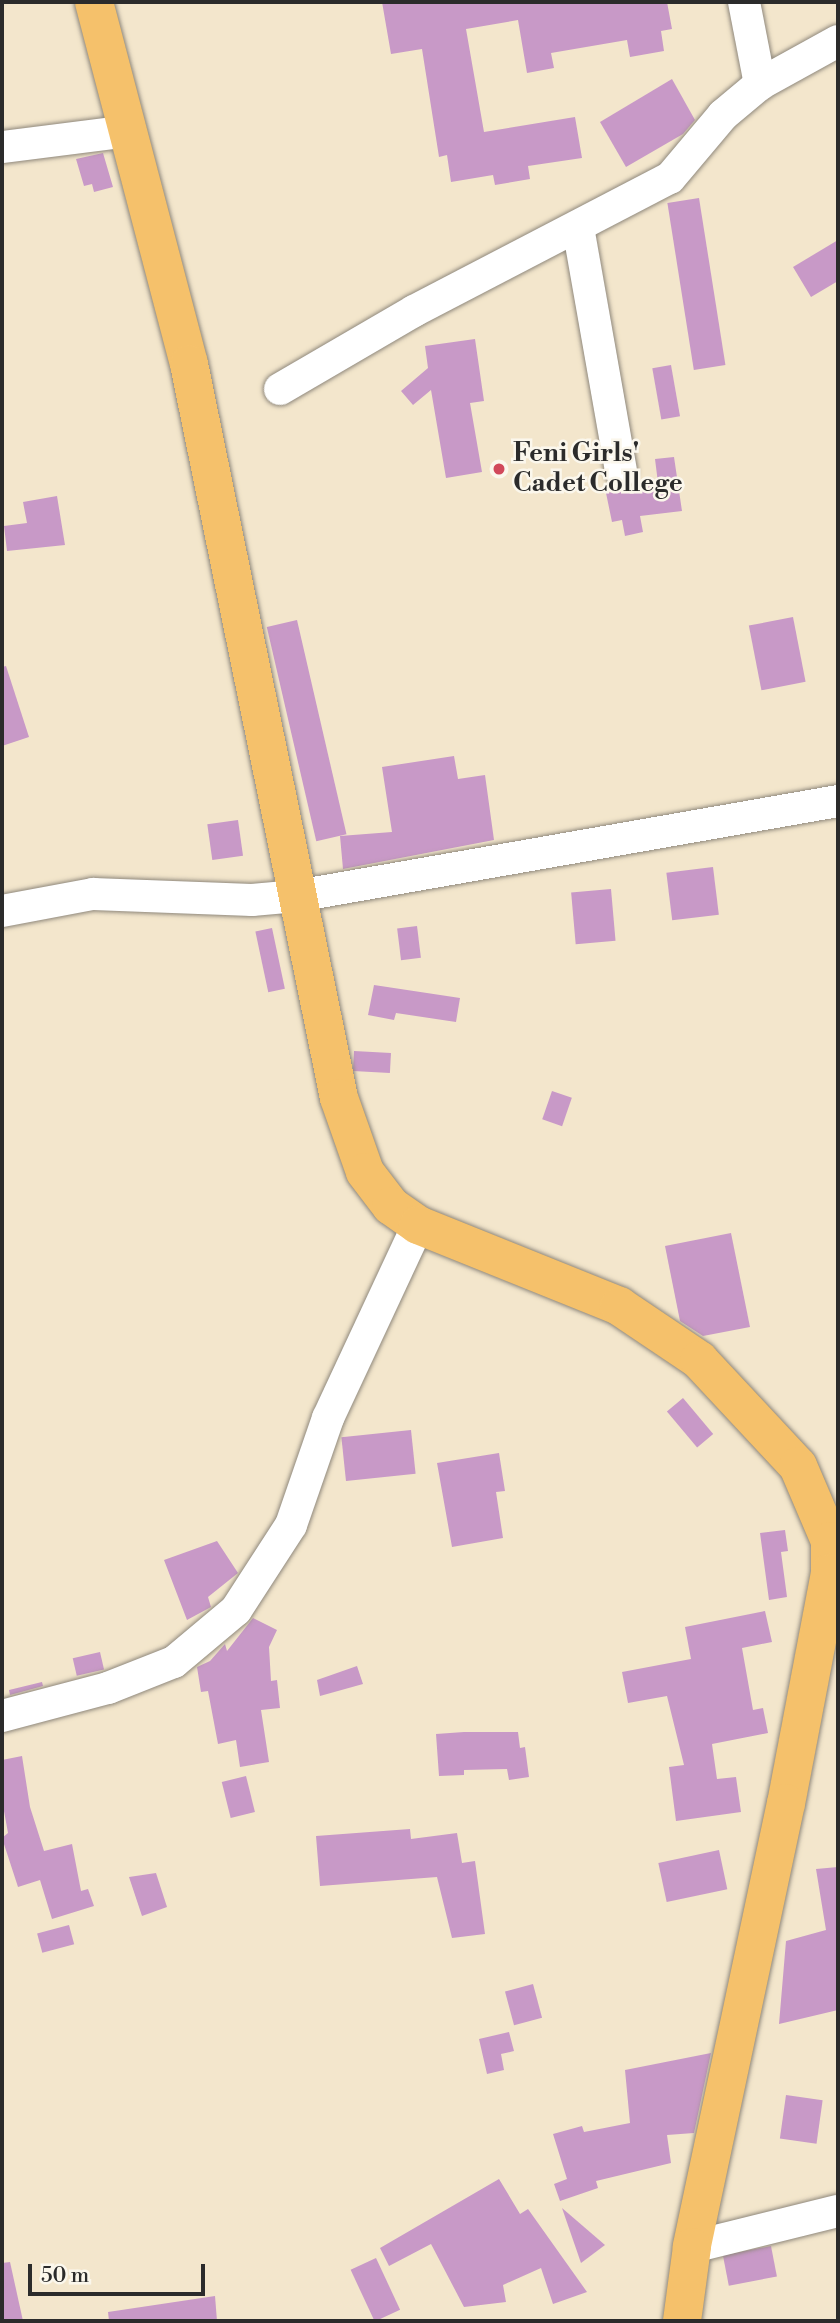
<!DOCTYPE html>
<html>
<head>
<meta charset="utf-8">
<style>
  body { margin:0 }
  #map { position:relative; width:840px; height:2323px; overflow:hidden; background:#f3e6cc; font-family:"Libre Bodoni",serif }
  div>[style] { position:absolute }
  .building>* { inset:0; background:#c899c7; transform-origin:0 0 }
  .roads { filter:drop-shadow(0 0 2px #8f887c) drop-shadow(0 0 2px #8f887c) }
  .minor>* { height:32px; margin:-16px; padding:0 16px; transform-origin:16px; border-radius:16px; background:#fff }
  .major>* { height:38px; margin:-19px; padding:0 19px; transform-origin:19px; border-radius:19px; background:#f5c16b }
  .dots>* { width:19px; height:19px; translate:-50% -50%; box-sizing:border-box; border:4px solid #fbf7ec; border-radius:50% }
  span { translate:-50% -50%; white-space:nowrap; text-align:center; line-height:1.15; -webkit-text-stroke:5px #fbf7ec; paint-order:stroke }
  .poi-label { font-size:26px; color:#2b2b2b; font-weight:700 }
  .left { translate:0 -50%; text-align:left }
  .frame { position:absolute; inset:0; border:4px solid #2b2b2b; pointer-events:none }
  .scale { position:absolute; left:28px; top:2264px; width:177px; height:32px; box-sizing:border-box; border:4px solid #2b2b2b; border-top:0; padding-left:9px; font-size:21px; line-height:24px; white-space:nowrap; color:#2b2b2b; -webkit-text-stroke:5px #fbf7ec; paint-order:stroke }
</style>
</head>
<body>
<div id="map">
  <div class="building">
    <i style="clip-path:polygon(382px 2px,667px 2px,672px 29px,661px 31px,664px 51px,630px 57px,627px 40px,551px 53px,554px 68px,527px 73px,518px 20px,466px 29px,484px 132px,575px 117px,582px 158px,528px 166px,530px 179px,495px 185px,493px 175px,451px 182px,447px 155px,439px 157px,422px 49px,391px 54px)"></i>
    <i style="clip-path:polygon(672px 79px,695px 120px,683px 134px,626px 167px,600px 122px)"></i>
    <i style="clip-path:polygon(103px 153px,113px 187px,94px 192px,92px 184px,84px 186px,76px 159px)"></i>
    <i style="left:699px;top:198px;width:169px;height:32px;rotate:81deg"></i>
    <i style="clip-path:polygon(838px 240px,838px 281px,811px 297px,793px 267px)"></i>
    <i style="clip-path:polygon(475px 339px,484px 401px,470px 403px,482px 472px,446px 478px,431px 390px,413px 405px,401px 391px,428px 368px,425px 346px)"></i>
    <i style="left:671px;top:365px;width:52px;height:19px;rotate:80deg"></i>
    <i style="clip-path:polygon(674px 457px,682px 511px,640px 516px,643px 532px,625px 536px,622px 520px,612px 522px,606px 493px,658px 483px,655px 459px)"></i>
    <i style="clip-path:polygon(57px 496px,65px 545px,7px 551px,4px 526px,27px 523px,23px 502px)"></i>
    <i style="left:793px;top:617px;width:66px;height:45px;rotate:79deg"></i>
    <i style="left:297px;top:620px;width:220px;height:31px;rotate:77deg"></i>
    <i style="clip-path:polygon(6px 666px,29px 737px,2px 746px,2px 667px)"></i>
    <i style="clip-path:polygon(454px 756px,458px 779px,485px 775px,494px 840px,343px 869px,340px 836px,392px 832px,382px 767px)"></i>
    <i style="left:238px;top:820px;width:36px;height:31px;rotate:82deg"></i>
    <i style="left:713px;top:867px;width:48px;height:47px;rotate:83deg"></i>
    <i style="left:611px;top:889px;width:52px;height:40px;rotate:85deg"></i>
    <i style="left:417px;top:926px;width:32px;height:20px;rotate:83deg"></i>
    <i style="left:272px;top:928px;width:62px;height:17px;rotate:78deg"></i>
    <i style="clip-path:polygon(374px 985px,460px 998px,456px 1022px,396px 1013px,394px 1020px,368px 1015px)"></i>
    <i style="left:354px;top:1051px;width:37px;height:20px;rotate:3deg"></i>
    <i style="left:552px;top:1091px;width:21px;height:30px;rotate:19deg"></i>
    <i style="clip-path:polygon(731px 1233px,750px 1327px,703px 1336px,680px 1321px,665px 1246px)"></i>
    <i style="left:683px;top:1398px;width:47px;height:21px;rotate:50deg"></i>
    <i style="left:411px;top:1430px;width:44px;height:70px;rotate:84deg"></i>
    <i style="clip-path:polygon(499px 1453px,505px 1491px,496px 1492px,503px 1538px,452px 1547px,437px 1463px)"></i>
    <i style="clip-path:polygon(785px 1530px,788px 1551px,781px 1552px,787px 1597px,769px 1600px,760px 1533px)"></i>
    <i style="clip-path:polygon(217px 1541px,238px 1573px,208px 1597px,211px 1607px,187px 1620px,164px 1560px)"></i>
    <i style="clip-path:polygon(765px 1611px,772px 1642px,742px 1648px,753px 1710px,763px 1708px,768px 1733px,712px 1744px,717px 1779px,736px 1777px,741px 1812px,676px 1821px,669px 1767px,684px 1765px,667px 1696px,628px 1703px,622px 1672px,691px 1659px,685px 1627px)"></i>
    <i style="clip-path:polygon(253px 1618px,277px 1630px,269px 1647px,271px 1681px,277px 1680px,280px 1708px,261px 1710px,269px 1762px,240px 1767px,236px 1740px,218px 1744px,208px 1691px,201px 1692px,197px 1667px,210px 1661px,225px 1644px,227px 1651px)"></i>
    <i style="left:100px;top:1652px;width:18px;height:28px;rotate:77deg"></i>
    <i style="clip-path:polygon(357px 1666px,363px 1684px,320px 1696px,317px 1680px)"></i>
    <i style="clip-path:polygon(42px 1682px,43px 1686px,10px 1695px,9px 1690px)"></i>
    <i style="clip-path:polygon(464px 1732px,518px 1732px,520px 1748px,525px 1747px,529px 1777px,509px 1780px,507px 1769px,464px 1770px,464px 1775px,439px 1776px,436px 1734px)"></i>
    <i style="clip-path:polygon(22px 1756px,30px 1807px,44px 1851px,72px 1844px,81px 1891px,88px 1889px,94px 1906px,52px 1919px,40px 1880px,18px 1887px,2px 1838px,8px 1833px,2px 1800px,2px 1760px)"></i>
    <i style="left:246px;top:1776px;width:37px;height:25px;rotate:76deg"></i>
    <i style="clip-path:polygon(410px 1829px,411px 1839px,457px 1833px,462px 1863px,475px 1861px,485px 1934px,452px 1938px,437px 1877px,320px 1886px,316px 1836px)"></i>
    <i style="left:719px;top:1850px;width:40px;height:62px;rotate:78deg"></i>
    <i style="clip-path:polygon(838px 1867px,838px 2010px,779px 2024px,786px 1941px,826px 1930px,816px 1869px)"></i>
    <i style="clip-path:polygon(156px 1873px,167px 1907px,142px 1916px,129px 1877px)"></i>
    <i style="left:69px;top:1925px;width:20px;height:33px;rotate:75deg"></i>
    <i style="left:533px;top:1984px;width:35px;height:29px;rotate:75deg"></i>
    <i style="clip-path:polygon(509px 2032px,514px 2051px,501px 2054px,504px 2070px,487px 2074px,479px 2039px)"></i>
    <i style="clip-path:polygon(711px 2053px,694px 2133px,667px 2135px,671px 2163px,596px 2181px,598px 2188px,560px 2201px,554px 2184px,567px 2179px,553px 2134px,582px 2126px,584px 2132px,630px 2123px,625px 2070px)"></i>
    <i style="left:786px;top:2095px;width:37px;height:44px;rotate:8deg"></i>
    <i style="clip-path:polygon(499px 2179px,520px 2214px,528px 2209px,587px 2292px,553px 2304px,541px 2268px,503px 2285px,506px 2302px,464px 2307px,431px 2244px,389px 2266px,380px 2248px)"></i>
    <i style="clip-path:polygon(562px 2208px,605px 2245px,581px 2263px)"></i>
    <i style="left:771px;top:2246px;width:31px;height:49px;rotate:79deg"></i>
    <i style="left:376px;top:2258px;width:57px;height:28px;rotate:65deg"></i>
    <i style="clip-path:polygon(10px 2262px,23px 2321px,2px 2321px,2px 2263px)"></i>
    <i style="clip-path:polygon(215px 2296px,217px 2321px,109px 2321px,108px 2312px)"></i>
  </div>
  <div class="roads">
    <div class="minor">
      <i style="left:744px;top:2px;width:84px;rotate:79deg"></i>
      <i style="left:2px;top:147px;width:127px;rotate:-7.2deg"></i>
      <i style="left:578px;top:227px;width:248px;rotate:80deg"></i>
      <i style="left:280px;top:389px;width:155px;rotate:-30.2deg"></i>
      <i style="left:414px;top:311px;width:288px;rotate:-27.5deg"></i>
      <i style="left:670px;top:178px;width:82px;rotate:-49.9deg"></i>
      <i style="left:723px;top:115px;width:48px;rotate:-40deg"></i>
      <i style="left:760px;top:84px;width:89px;rotate:-28.9deg"></i>
      <i style="left:2px;top:911px;width:93px;rotate:-10.6deg"></i>
      <i style="left:93px;top:894px;width:159px;rotate:2.2deg"></i>
      <i style="left:252px;top:900px;width:45px;rotate:-5.1deg"></i>
      <i style="left:297px;top:896px;width:549px;rotate:-9.96deg"></i>
      <i style="left:2px;top:1716px;width:110px;rotate:-14.8deg"></i>
      <i style="left:108px;top:1688px;width:71px;rotate:-21.5deg"></i>
      <i style="left:174px;top:1662px;width:81px;rotate:-40deg"></i>
      <i style="left:236px;top:1610px;width:101px;rotate:-57.1deg"></i>
      <i style="left:291px;top:1525px;width:113px;rotate:-70.9deg"></i>
      <i style="left:328px;top:1418px;width:213px;rotate:-65deg"></i>
      <i style="left:692px;top:2247px;width:150px;rotate:-13.9deg"></i>
    </div>
    <div class="major">
      <i style="left:94px;top:2px;width:374px;rotate:75.3deg"></i>
      <i style="left:189px;top:364px;width:749px;rotate:78.45deg"></i>
      <i style="left:339px;top:1098px;width:78px;rotate:70.6deg"></i>
      <i style="left:365px;top:1172px;width:43px;rotate:52.6deg"></i>
      <i style="left:391px;top:1206px;width:33px;rotate:35deg"></i>
      <i style="left:418px;top:1225px;width:217px;rotate:21.9deg"></i>
      <i style="left:619px;top:1306px;width:97px;rotate:34deg"></i>
      <i style="left:699px;top:1360px;width:145px;rotate:47deg"></i>
      <i style="left:798px;top:1466px;width:82px;rotate:66.9deg"></i>
      <i style="left:830px;top:1541px;width:32px;rotate:90deg"></i>
      <i style="left:830px;top:1573px;width:234px;rotate:100.8deg"></i>
      <i style="left:786px;top:1803px;width:454px;rotate:102deg"></i>
      <i style="left:692px;top:2247px;width:75px;rotate:97.7deg"></i>
    </div>
  </div>
  <div class="dots">
    <i style="left:499px;top:469px;background:#d1495b"></i>
  </div>
  <div class="poi-label">
    <span class="left" style="left:513px;top:469px">Feni Girls'<br>Cadet College</span>
  </div>
  <div class="frame"></div>
  <div class="scale">50 m</div>
</div>
</body>
</html>
